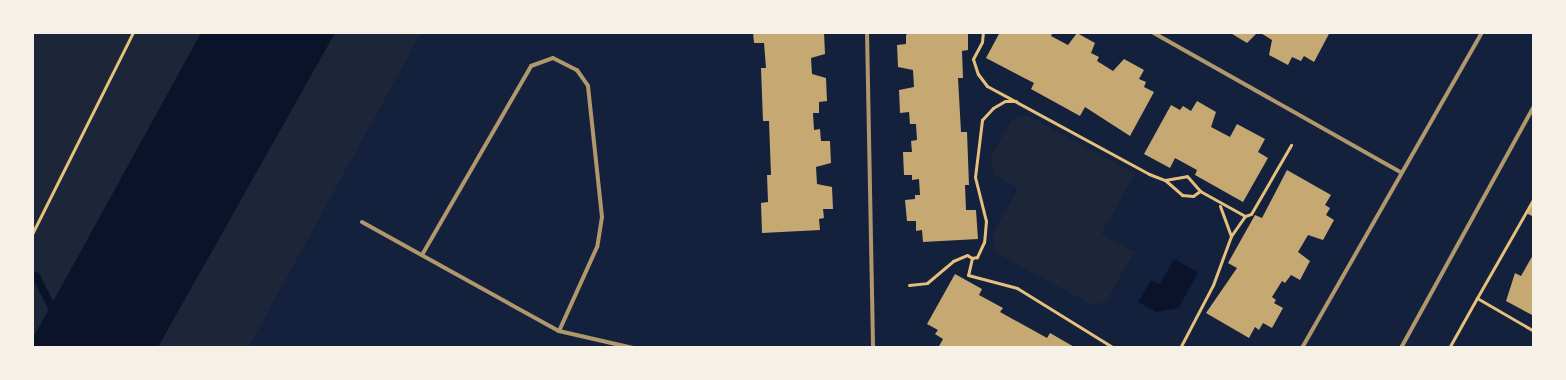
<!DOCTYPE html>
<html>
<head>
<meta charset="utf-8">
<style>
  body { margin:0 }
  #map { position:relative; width:1566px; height:380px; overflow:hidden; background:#14213d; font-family:"Fira Sans",sans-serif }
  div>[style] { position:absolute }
  .green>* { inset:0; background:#1d2539 }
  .water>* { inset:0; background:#0b132b }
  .stream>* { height:8px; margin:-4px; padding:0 4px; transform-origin:4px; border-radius:4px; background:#0b132b }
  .building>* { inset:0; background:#c6a872 }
  .path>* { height:3px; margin:-1.5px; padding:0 1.5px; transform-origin:1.5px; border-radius:1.5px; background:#e5c07b }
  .service>* { height:4px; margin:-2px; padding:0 2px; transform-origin:2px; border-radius:2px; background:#b1986c }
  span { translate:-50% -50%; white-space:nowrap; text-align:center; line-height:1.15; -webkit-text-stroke:5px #f6f1e7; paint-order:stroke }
  .frame { position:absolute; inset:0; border:34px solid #f6f1e7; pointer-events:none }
</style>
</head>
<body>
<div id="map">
  <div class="green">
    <i style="clip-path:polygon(32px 33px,421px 33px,248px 348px,33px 347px)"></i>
    <i style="clip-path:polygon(1026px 115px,1135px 174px,1101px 234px,1134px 252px,1105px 303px,1090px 304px,995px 252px,992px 236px,1018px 188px,995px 176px,991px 158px,1012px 119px)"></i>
  </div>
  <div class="water">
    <i style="clip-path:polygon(201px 33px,335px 33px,158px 347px,33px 347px,33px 338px)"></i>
    <i style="clip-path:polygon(1174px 259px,1198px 272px,1179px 308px,1156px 312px,1138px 302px,1151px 280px,1160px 284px)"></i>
  </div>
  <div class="stream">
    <i style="left:36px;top:276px;width:45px;rotate:63.4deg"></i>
  </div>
  <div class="building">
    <i style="clip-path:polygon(753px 32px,824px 32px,825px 54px,811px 58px,812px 74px,826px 78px,827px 101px,819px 102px,819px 113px,813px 113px,814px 130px,820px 129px,821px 141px,830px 141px,831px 163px,816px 167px,817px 184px,832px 187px,833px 209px,823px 209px,824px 218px,819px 219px,820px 230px,762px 233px,761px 203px,768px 202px,767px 175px,771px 175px,769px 121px,763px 121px,761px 68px,766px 68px,764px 43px,754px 43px)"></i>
    <i style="clip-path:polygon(910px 32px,968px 32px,968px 50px,962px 51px,963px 78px,958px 78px,961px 132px,967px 132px,969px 185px,965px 185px,966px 210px,976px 210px,978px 239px,923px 242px,922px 230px,916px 231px,916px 221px,907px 221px,905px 200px,915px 199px,915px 195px,920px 195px,919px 179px,912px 180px,912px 175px,904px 175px,903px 152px,912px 152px,911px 141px,917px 140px,916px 124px,910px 124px,909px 112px,900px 113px,899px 90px,914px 87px,913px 70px,898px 67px,897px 45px,906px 44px,906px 35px)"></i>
    <i style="clip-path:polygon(1000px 32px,1053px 32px,1051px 36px,1068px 45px,1077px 33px,1095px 43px,1091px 53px,1099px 57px,1097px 61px,1113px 71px,1124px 59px,1144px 70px,1139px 79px,1146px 82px,1144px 87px,1154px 92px,1130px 136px,1085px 107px,1080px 116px,1031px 89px,1034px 83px,986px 58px)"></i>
    <i style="clip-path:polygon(1229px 32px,1258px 32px,1247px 43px)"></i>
    <i style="clip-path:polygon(1259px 32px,1330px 32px,1314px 62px,1304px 56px,1301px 61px,1292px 57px,1288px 65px,1269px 55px,1272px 40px)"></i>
    <i style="clip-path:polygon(1197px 101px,1216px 112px,1211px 127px,1230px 137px,1237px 124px,1265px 139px,1258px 152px,1268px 158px,1243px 202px,1195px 175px,1197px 170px,1175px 158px,1170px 168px,1144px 154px,1171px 105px,1180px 110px,1183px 106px,1191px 111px)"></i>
    <i style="clip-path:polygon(1287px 170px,1331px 195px,1325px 205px,1330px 208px,1326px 215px,1334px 220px,1323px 240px,1308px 235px,1298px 252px,1310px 261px,1300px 280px,1291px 275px,1285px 283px,1282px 281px,1272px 297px,1276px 300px,1274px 303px,1283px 308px,1272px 328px,1263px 323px,1259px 330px,1255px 327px,1249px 338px,1206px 313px,1237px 268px,1228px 263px,1255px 215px,1262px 218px)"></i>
    <i style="clip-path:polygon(1532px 202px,1534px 203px,1534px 217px,1526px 213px)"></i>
    <i style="clip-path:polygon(1534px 253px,1534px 316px,1506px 301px,1515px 273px,1521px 276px)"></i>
    <i style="clip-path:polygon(955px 274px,982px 289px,979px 295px,1003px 308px,1000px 312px,1047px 338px,1050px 333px,1076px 348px,938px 348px,943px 339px,935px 334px,938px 330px,927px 324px)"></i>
  </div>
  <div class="path">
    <i style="left:983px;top:32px;width:10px;rotate:96deg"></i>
    <i style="left:982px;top:42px;width:19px;rotate:118deg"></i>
    <i style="left:973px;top:59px;width:16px;rotate:72deg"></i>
    <i style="left:978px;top:74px;width:15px;rotate:53deg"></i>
    <i style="left:987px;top:86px;width:184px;rotate:28.5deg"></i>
    <i style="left:1149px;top:174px;width:17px;rotate:21deg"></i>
    <i style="left:1165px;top:180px;width:22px;rotate:-10deg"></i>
    <i style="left:1187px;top:176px;width:20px;rotate:49deg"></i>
    <i style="left:1200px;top:191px;width:51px;rotate:29.1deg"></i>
    <i style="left:1245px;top:216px;width:6px;rotate:-18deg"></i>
    <i style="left:1251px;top:214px;width:80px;rotate:-59.9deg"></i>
    <i style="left:1016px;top:101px;width:11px;rotate:180deg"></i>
    <i style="left:1005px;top:101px;width:14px;rotate:150deg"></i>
    <i style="left:993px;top:108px;width:16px;rotate:133deg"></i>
    <i style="left:982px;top:120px;width:57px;rotate:97deg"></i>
    <i style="left:975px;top:177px;width:45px;rotate:76deg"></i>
    <i style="left:986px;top:221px;width:21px;rotate:95deg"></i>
    <i style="left:984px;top:242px;width:17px;rotate:115deg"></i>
    <i style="left:977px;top:257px;width:5px;rotate:169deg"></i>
    <i style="left:972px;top:258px;width:17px;rotate:103deg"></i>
    <i style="left:968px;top:275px;width:51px;rotate:14.9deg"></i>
    <i style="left:1017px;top:288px;width:114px;rotate:31.7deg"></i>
    <i style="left:1165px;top:180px;width:23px;rotate:41deg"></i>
    <i style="left:1182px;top:195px;width:11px;rotate:5deg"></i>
    <i style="left:1193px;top:196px;width:9px;rotate:-36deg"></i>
    <i style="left:1220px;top:206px;width:32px;rotate:70deg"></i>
    <i style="left:1231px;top:236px;width:24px;rotate:-55deg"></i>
    <i style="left:32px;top:234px;width:226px;rotate:-63.4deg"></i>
    <i style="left:909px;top:285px;width:18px;rotate:-6deg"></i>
    <i style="left:927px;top:283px;width:34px;rotate:-40deg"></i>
    <i style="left:953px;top:261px;width:15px;rotate:-23deg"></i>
    <i style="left:967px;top:255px;width:6px;rotate:31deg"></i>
    <i style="left:1477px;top:298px;width:115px;rotate:-60.3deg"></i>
    <i style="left:1180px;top:348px;width:71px;rotate:-62.4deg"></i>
    <i style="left:1213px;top:285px;width:52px;rotate:-69.8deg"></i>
    <i style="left:1449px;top:348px;width:57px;rotate:-60.8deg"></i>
    <i style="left:1477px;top:298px;width:66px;rotate:30.1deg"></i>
    <i style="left:1533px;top:348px;width:2px;rotate:-63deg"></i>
  </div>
  <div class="service">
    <i style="left:867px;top:32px;width:316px;rotate:88.9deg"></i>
    <i style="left:1152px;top:32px;width:285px;rotate:29.4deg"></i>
    <i style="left:362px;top:222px;width:225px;rotate:29deg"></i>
    <i style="left:559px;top:331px;width:76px;rotate:12.9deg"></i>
    <i style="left:422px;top:255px;width:218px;rotate:-60deg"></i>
    <i style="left:531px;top:66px;width:23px;rotate:-20deg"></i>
    <i style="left:553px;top:58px;width:27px;rotate:27deg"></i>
    <i style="left:577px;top:70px;width:19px;rotate:55deg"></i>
    <i style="left:588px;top:86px;width:132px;rotate:83.9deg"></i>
    <i style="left:602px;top:217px;width:30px;rotate:99deg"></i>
    <i style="left:597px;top:247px;width:92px;rotate:114.3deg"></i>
    <i style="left:1302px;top:348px;width:364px;rotate:-60.3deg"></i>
    <i style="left:1401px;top:348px;width:276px;rotate:-61.2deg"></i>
  </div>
  <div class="frame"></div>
</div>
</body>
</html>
